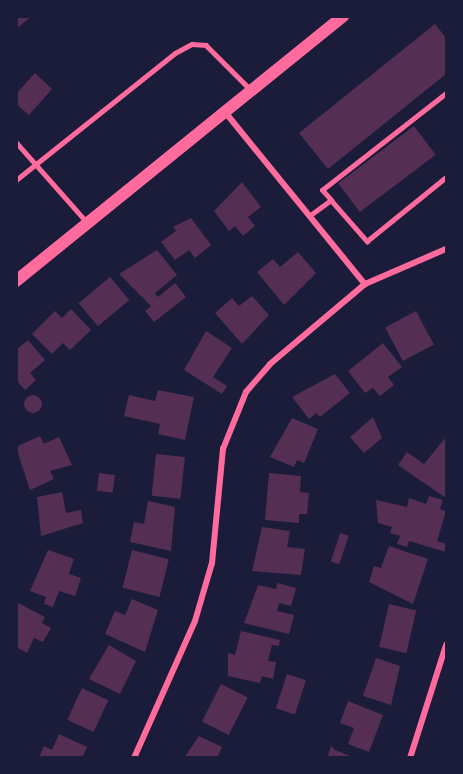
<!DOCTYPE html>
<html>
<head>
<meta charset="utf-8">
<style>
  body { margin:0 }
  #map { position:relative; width:463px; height:774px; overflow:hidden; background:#1b1b3a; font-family:"DejaVu Sans",sans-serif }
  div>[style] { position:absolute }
  .building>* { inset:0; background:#542f53; transform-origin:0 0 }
  .round { border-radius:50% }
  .service>* { height:4.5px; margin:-2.25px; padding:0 2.25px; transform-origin:2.25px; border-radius:2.25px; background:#ff6b9d }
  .minor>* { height:6px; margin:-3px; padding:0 3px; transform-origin:3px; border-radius:3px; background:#ff6b9d }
  .secondary>* { height:12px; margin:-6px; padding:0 6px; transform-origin:6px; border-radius:6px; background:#ff6b9d }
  span { translate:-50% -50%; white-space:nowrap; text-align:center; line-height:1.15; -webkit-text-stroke:5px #1b1b3a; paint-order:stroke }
  .frame { position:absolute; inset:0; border:18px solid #1b1b3a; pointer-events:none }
</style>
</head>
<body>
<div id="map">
  <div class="building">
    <i style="clip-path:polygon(16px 16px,32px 16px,16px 29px)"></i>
    <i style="clip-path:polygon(435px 24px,446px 38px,446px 74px,328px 169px,299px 133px)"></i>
    <i style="clip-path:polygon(35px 73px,52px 89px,29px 115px,16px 104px,16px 94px)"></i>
    <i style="left:414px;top:126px;width:36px;height:95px;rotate:53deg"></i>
    <i style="clip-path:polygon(242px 182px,261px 207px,248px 217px,255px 226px,243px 236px,235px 226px,229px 231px,214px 211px)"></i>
    <i style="clip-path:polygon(191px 218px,211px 245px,195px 258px,189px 250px,175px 260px,161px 242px,176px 231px,173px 227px)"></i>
    <i style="clip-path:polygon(157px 250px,177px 275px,155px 293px,158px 297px,175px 283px,186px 297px,154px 322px,145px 311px,151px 306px,119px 274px)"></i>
    <i style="clip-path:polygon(298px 252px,316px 273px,284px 305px,257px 272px,273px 259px,280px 267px)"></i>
    <i style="left:110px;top:277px;width:30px;height:41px;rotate:50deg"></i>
    <i style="clip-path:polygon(252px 296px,269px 315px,242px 344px,215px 313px,232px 298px,239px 306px)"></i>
    <i style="clip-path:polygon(71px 309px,91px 330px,70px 350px,63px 343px,52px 354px,32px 334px,55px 311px,62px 318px)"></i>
    <i style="left:416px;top:311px;width:38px;height:35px;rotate:62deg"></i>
    <i style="clip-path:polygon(206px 331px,232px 348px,213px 377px,227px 386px,222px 394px,184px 370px)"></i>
    <i style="clip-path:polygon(28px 340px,45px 360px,30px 373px,36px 380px,25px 390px,16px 380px,16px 350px)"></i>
    <i style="clip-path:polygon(383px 343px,402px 367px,388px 377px,394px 385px,380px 396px,373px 388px,365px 393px,348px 371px)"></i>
    <i style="clip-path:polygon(335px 374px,350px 393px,320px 417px,316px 413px,309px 419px,292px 397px)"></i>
    <i style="clip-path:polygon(158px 390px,194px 397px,185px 440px,158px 434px,160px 424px,124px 416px,129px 395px,155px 401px)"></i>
    <i class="round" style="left:24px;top:395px;width:18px;height:18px"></i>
    <i style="clip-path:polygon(373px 417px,382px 438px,364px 453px,350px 437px)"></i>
    <i style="clip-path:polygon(292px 418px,318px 429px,304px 463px,297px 460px,294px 467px,270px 457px)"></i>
    <i style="clip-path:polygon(40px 436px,44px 444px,59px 437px,72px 465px,50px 471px,54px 479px,30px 490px,16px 447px)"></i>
    <i style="clip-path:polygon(446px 437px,446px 498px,398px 465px,407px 452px,424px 464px)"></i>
    <i style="left:156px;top:454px;width:29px;height:42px;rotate:6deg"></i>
    <i style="left:99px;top:473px;width:16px;height:18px;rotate:7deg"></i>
    <i style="clip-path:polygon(269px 473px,301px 476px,300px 492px,309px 493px,307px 514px,299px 514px,299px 523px,265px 520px)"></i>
    <i style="clip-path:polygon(62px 492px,66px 513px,81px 510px,83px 523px,41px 536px,37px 497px)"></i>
    <i style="clip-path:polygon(429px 496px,443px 500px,440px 509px,446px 511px,437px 541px,446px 544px,446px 552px,409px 541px,407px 547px,397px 544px,400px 536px,390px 533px,392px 527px,378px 523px,376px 500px,407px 507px,409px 498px,426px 504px)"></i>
    <i style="clip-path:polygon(148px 501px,175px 507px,171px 551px,130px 542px,134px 522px,144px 524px)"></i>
    <i style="clip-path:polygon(262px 527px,290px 531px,287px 547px,305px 549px,301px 575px,252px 571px)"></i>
    <i style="left:340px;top:533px;width:9px;height:30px;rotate:18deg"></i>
    <i style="clip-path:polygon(389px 546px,428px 559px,413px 604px,369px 582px,374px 566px,381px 568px)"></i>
    <i style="clip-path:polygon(48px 550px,74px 559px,69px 574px,81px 578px,75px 596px,59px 591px,53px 607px,44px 604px,46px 597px,30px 591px)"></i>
    <i style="left:132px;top:550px;width:38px;height:39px;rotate:14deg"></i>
    <i style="clip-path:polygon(277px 583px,296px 588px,291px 606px,279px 603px,277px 611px,294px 615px,289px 634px,244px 623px,258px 585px,276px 589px)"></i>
    <i style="clip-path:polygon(132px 599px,158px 610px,145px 652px,105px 634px,115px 611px,125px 615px)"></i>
    <i style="clip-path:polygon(18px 603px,45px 617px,42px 623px,51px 628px,43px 642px,34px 638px,27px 653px,16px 647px)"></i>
    <i style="left:389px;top:604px;width:28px;height:44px;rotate:13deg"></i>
    <i style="clip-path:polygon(241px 631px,280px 640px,279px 646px,272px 645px,268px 661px,276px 662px,273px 679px,262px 676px,260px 683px,228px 676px,228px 653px,235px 655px)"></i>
    <i style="clip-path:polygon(109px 645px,136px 661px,120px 694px,89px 679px)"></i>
    <i style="clip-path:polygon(376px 658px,400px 666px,391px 705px,363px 696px)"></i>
    <i style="left:287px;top:674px;width:20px;height:36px;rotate:18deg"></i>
    <i style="left:221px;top:684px;width:30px;height:42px;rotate:27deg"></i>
    <i style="left:82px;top:688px;width:29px;height:35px;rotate:25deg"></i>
    <i style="clip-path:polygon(348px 701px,383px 715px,369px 752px,348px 744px,354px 728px,340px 723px)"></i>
    <i style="clip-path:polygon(59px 734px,87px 747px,82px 758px,39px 758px,44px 746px,52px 750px)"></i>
    <i style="clip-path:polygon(199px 736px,222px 747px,217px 758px,184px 758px)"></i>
    <i style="clip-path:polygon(331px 746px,335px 750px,356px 758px,327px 758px)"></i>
  </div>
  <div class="service">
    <i style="left:16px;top:142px;width:106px;rotate:48.5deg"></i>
    <i style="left:16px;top:180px;width:203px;rotate:-38.6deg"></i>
    <i style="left:175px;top:53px;width:19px;rotate:-28deg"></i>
    <i style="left:192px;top:44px;width:14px;rotate:4deg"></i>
    <i style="left:206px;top:45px;width:62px;rotate:45deg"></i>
    <i style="left:331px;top:200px;width:13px;rotate:-132deg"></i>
    <i style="left:322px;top:190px;width:157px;rotate:-38deg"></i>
    <i style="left:309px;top:216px;width:27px;rotate:-36deg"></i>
    <i style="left:331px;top:200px;width:55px;rotate:48.7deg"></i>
    <i style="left:367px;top:241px;width:102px;rotate:-39deg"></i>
  </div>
  <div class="minor">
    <i style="left:225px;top:112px;width:222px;rotate:50.9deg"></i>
    <i style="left:134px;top:758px;width:150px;rotate:-66deg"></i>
    <i style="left:195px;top:621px;width:60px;rotate:-73.7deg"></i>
    <i style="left:212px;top:563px;width:115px;rotate:-84.5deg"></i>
    <i style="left:223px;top:449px;width:61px;rotate:-68deg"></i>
    <i style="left:246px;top:392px;width:37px;rotate:-49deg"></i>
    <i style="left:270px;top:364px;width:124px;rotate:-40.1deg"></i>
    <i style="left:365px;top:284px;width:88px;rotate:-23.4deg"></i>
    <i style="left:410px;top:758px;width:119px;rotate:-72.3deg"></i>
  </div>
  <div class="secondary">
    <i style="left:16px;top:281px;width:421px;rotate:-39deg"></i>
  </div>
  <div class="frame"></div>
</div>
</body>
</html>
